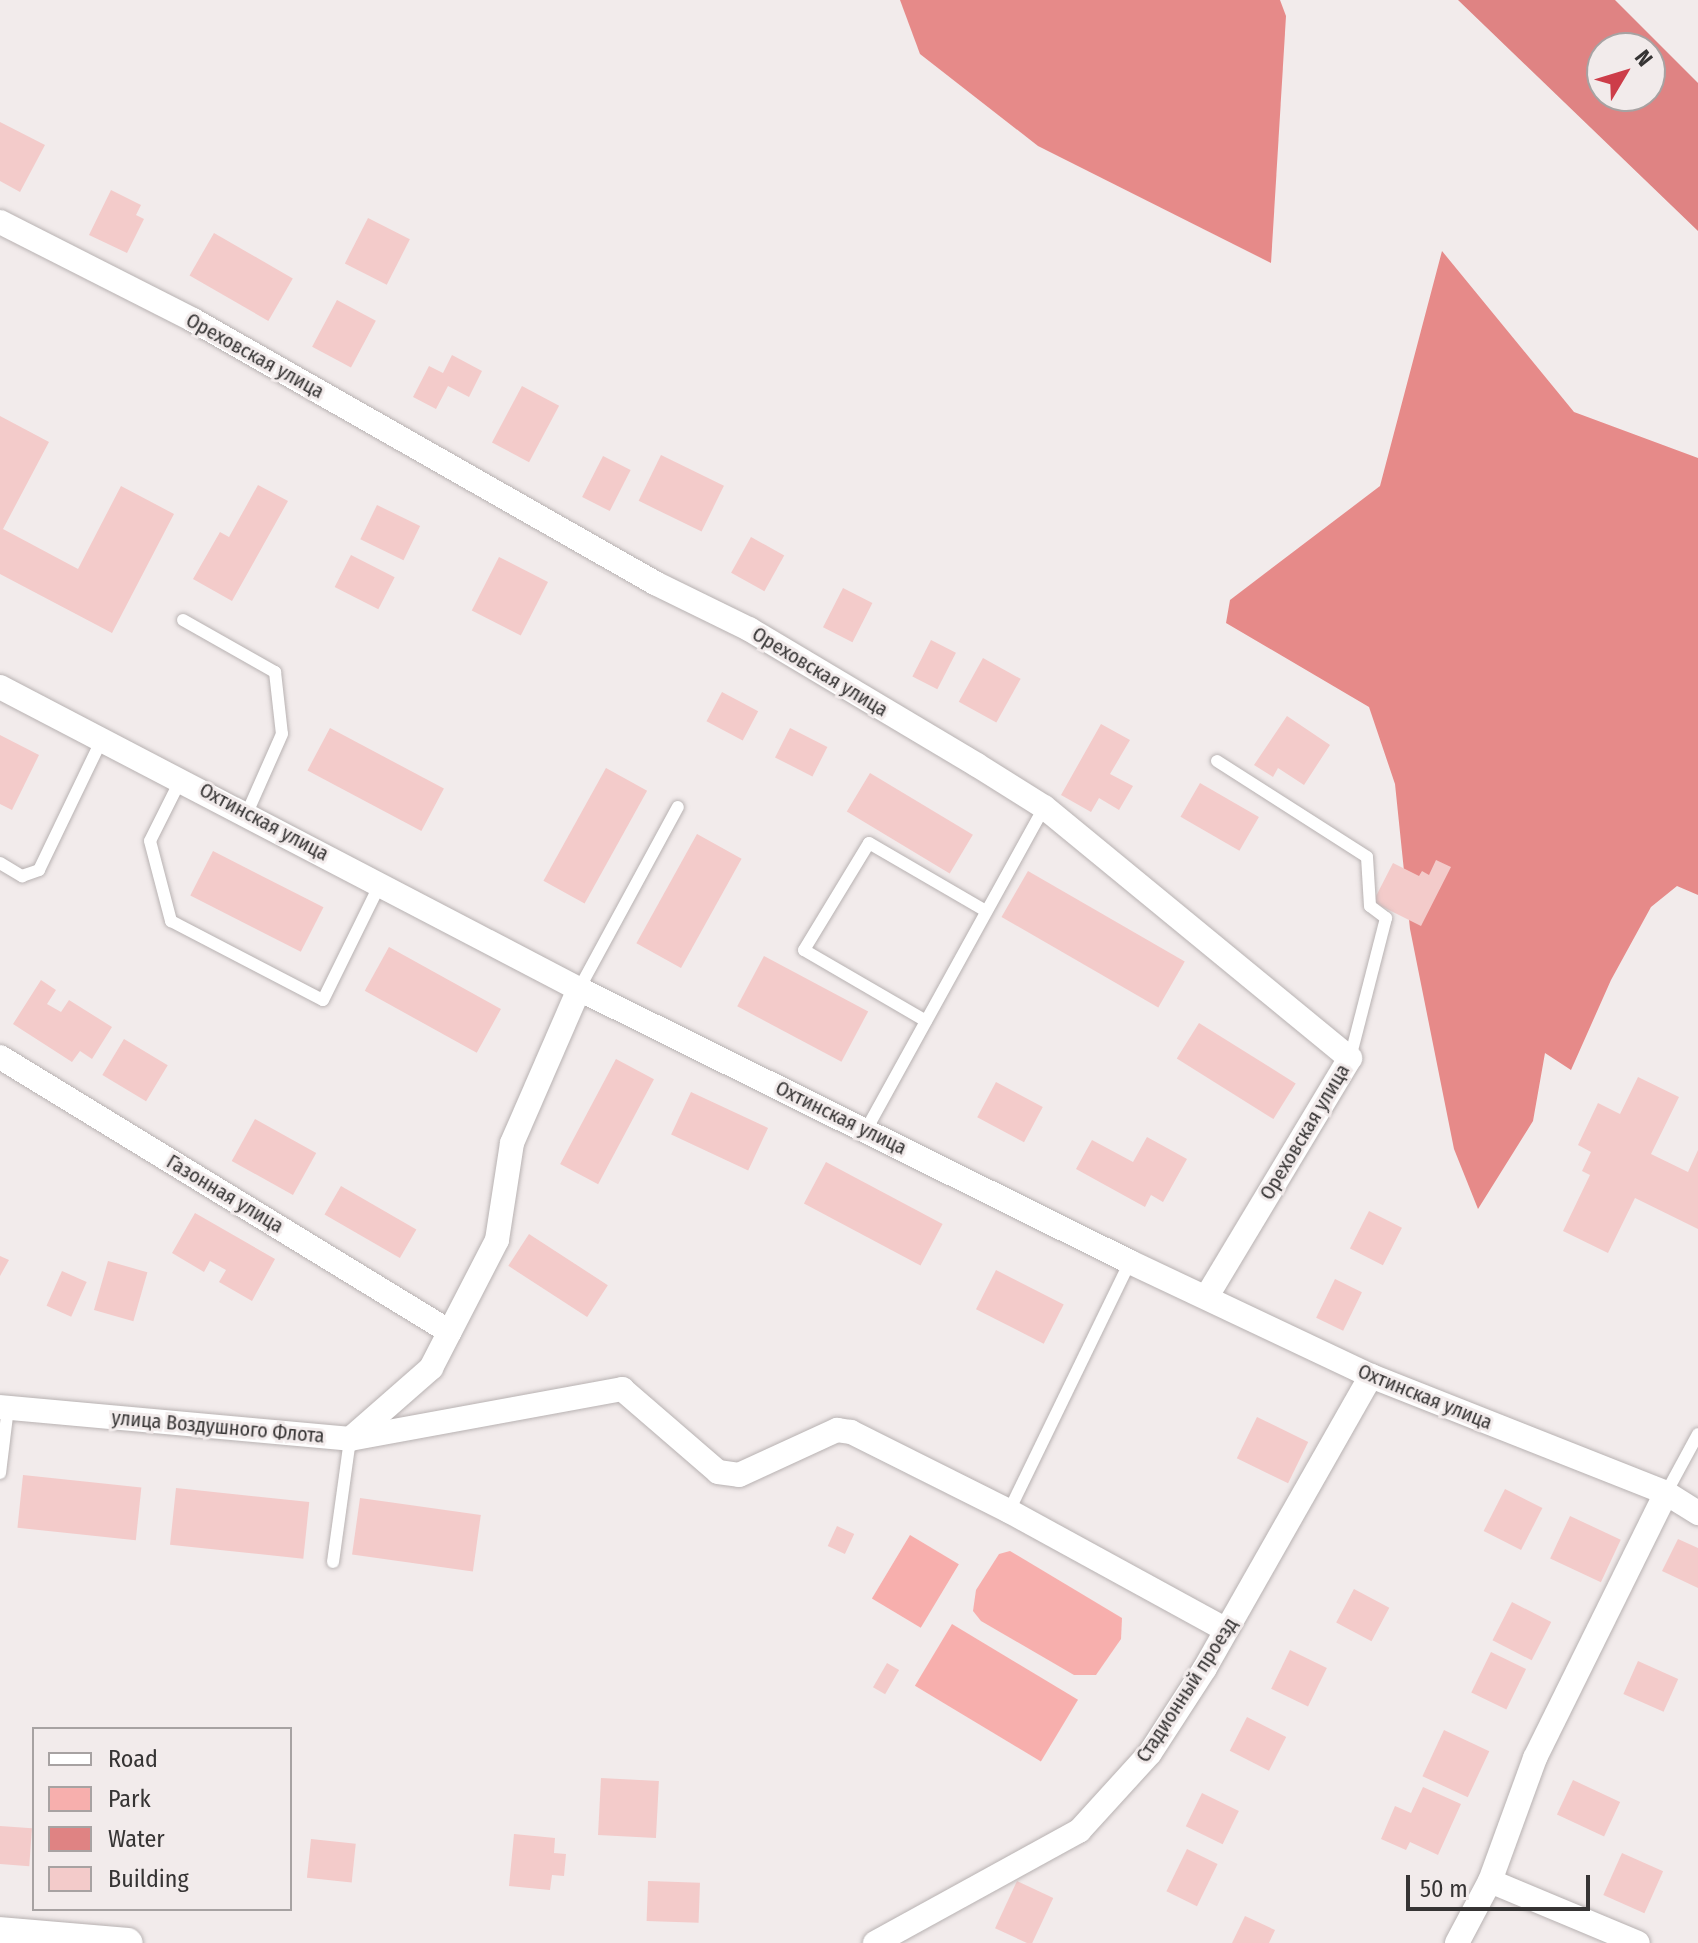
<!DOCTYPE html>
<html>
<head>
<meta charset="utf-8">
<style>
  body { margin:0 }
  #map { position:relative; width:1698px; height:1943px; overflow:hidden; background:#f2ebeb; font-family:"Fira Sans Condensed",sans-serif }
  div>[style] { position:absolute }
  .green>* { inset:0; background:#f7afad; transform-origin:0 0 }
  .forest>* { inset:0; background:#e68a89 }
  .water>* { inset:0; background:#df8383 }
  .building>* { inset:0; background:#f3cbca; transform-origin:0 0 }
  .roads { filter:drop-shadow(0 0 2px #b8b2b2) drop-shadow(0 0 2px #b8b2b2) }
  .service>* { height:12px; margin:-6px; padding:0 6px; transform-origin:6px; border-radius:6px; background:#fff }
  .minor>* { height:24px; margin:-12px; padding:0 12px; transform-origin:12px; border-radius:12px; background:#fff }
  .tertiary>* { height:30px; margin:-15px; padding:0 15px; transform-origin:15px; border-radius:15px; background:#fff }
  span { translate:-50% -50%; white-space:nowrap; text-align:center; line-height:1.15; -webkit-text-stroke:6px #f2ebeb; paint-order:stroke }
  .street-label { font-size:20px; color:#363434 }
  .legend { position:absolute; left:32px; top:1727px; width:260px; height:184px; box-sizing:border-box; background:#f2ebeb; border:2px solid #a7a2a2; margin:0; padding:10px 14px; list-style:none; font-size:24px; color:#363434 }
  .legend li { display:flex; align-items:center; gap:16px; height:40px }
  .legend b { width:40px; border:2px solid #a7a2a2 }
  .north { position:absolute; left:1586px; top:32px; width:80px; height:80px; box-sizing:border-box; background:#f2ebeb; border:2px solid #a7a2a2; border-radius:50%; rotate:52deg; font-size:22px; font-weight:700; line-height:32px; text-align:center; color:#363434 }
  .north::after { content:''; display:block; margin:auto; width:28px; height:36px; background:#cd3d49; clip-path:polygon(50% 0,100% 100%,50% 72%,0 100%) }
  .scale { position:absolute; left:1406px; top:1875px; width:184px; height:36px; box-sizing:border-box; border:4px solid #363434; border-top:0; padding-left:10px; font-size:24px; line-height:28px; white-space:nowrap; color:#363434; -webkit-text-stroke:6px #f2ebeb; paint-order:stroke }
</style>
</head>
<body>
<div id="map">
  <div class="green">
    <i style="left:910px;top:1535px;width:57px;height:74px;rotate:31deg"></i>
    <i style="clip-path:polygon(1010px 1551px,1122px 1618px,1121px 1639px,1096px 1675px,1074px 1675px,981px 1621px,973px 1611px,976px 1590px,999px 1554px)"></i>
    <i style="left:952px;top:1624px;width:147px;height:72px;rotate:31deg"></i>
  </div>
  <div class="forest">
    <i style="clip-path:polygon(900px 0,1280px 0,1286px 16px,1271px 263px,1038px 146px,920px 54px)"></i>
    <i style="clip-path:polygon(1442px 251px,1574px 412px,1698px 458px,1698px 895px,1677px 886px,1651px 907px,1611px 980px,1571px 1070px,1545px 1053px,1533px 1121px,1478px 1209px,1454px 1149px,1410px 929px,1395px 784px,1369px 707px,1226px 623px,1230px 600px,1380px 486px)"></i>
  </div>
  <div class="water">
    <i style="clip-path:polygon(evenodd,1458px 0,1615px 0,1698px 83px,1698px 231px,1458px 0,1602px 48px,1650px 48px,1650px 96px,1602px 96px,1602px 48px)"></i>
  </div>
  <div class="building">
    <i style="clip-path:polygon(0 122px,45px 145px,20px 192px,0 181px)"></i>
    <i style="clip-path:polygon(111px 190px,141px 205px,136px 215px,144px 219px,127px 253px,89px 235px)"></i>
    <i style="left:368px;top:218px;width:47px;height:51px;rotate:27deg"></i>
    <i style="left:214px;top:233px;width:91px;height:49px;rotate:30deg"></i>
    <i style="left:337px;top:300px;width:44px;height:53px;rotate:28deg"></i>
    <i style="clip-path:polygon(452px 355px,482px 371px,469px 397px,448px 386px,436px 409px,413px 397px,429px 366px,443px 373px)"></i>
    <i style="left:522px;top:386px;width:42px;height:64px;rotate:28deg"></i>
    <i style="clip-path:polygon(0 416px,49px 442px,3px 529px,78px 569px,121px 486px,174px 514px,112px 633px,0 574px)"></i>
    <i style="left:661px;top:455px;width:70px;height:51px;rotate:26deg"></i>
    <i style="left:603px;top:456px;width:31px;height:46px;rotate:27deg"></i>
    <i style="clip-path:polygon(258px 485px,288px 501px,232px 601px,193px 579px,220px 532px,229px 537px)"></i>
    <i style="left:377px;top:505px;width:48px;height:38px;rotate:26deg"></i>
    <i style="left:751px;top:537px;width:38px;height:41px;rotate:29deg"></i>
    <i style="left:351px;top:555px;width:49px;height:36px;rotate:27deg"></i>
    <i style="left:499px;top:557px;width:55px;height:60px;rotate:27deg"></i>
    <i style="left:843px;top:588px;width:33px;height:44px;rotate:27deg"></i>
    <i style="left:931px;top:640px;width:28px;height:41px;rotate:27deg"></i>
    <i style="left:983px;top:658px;width:43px;height:50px;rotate:29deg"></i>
    <i style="left:722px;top:692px;width:41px;height:33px;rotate:28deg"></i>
    <i style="clip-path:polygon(1287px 716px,1330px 745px,1304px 785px,1278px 768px,1273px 777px,1254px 765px)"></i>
    <i style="clip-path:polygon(1101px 724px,1130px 740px,1110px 774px,1133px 786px,1119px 810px,1099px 798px,1091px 812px,1061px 795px)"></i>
    <i style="left:330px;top:728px;width:129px;height:48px;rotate:28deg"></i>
    <i style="left:790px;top:728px;width:42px;height:33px;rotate:27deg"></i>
    <i style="clip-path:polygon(0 735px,39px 755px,12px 810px,0 804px)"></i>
    <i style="left:606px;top:768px;width:47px;height:129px;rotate:29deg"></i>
    <i style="left:870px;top:773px;width:120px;height:45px;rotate:31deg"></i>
    <i style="left:1200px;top:783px;width:68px;height:39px;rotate:30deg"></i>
    <i style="left:697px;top:834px;width:51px;height:125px;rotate:29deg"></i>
    <i style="left:213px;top:851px;width:124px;height:50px;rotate:27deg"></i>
    <i style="clip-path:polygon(1436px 860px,1451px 867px,1421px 926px,1373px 902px,1393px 863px,1419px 876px,1422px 871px,1429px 875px)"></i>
    <i style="left:1028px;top:871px;width:181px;height:53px;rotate:30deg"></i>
    <i style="left:389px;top:947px;width:128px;height:50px;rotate:29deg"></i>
    <i style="left:764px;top:956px;width:118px;height:57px;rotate:28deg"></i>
    <i style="clip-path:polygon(41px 980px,56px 990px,47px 1004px,61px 1012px,69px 1000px,112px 1027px,92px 1059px,80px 1051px,72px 1062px,13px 1024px)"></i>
    <i style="left:1199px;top:1023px;width:114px;height:42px;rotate:32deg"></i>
    <i style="left:124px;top:1039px;width:51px;height:42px;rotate:31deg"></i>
    <i style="left:616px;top:1059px;width:43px;height:119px;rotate:28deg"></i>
    <i style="clip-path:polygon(1638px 1077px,1679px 1097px,1651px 1154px,1688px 1172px,1698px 1150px,1698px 1229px,1635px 1198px,1608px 1253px,1563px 1231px,1590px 1175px,1582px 1171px,1591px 1152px,1578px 1145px,1598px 1103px,1620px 1114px)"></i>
    <i style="left:996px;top:1082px;width:53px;height:40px;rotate:28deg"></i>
    <i style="left:691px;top:1092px;width:85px;height:47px;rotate:25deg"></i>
    <i style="left:255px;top:1119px;width:70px;height:48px;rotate:29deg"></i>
    <i style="clip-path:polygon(1147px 1137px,1187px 1159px,1163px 1202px,1151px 1195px,1145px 1207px,1076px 1169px,1092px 1140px,1133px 1162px)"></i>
    <i style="left:826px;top:1162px;width:132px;height:47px;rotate:28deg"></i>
    <i style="left:341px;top:1186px;width:87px;height:33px;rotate:30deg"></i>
    <i style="left:1369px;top:1211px;width:37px;height:42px;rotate:27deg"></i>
    <i style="clip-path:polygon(195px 1213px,275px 1259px,252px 1301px,219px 1282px,226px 1270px,210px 1261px,204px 1272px,172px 1253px)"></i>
    <i style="left:529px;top:1234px;width:94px;height:38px;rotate:33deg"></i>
    <i style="clip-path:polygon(0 1256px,9px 1260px,0 1276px)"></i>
    <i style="left:108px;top:1261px;width:41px;height:51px;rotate:16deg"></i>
    <i style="left:996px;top:1270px;width:76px;height:44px;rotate:27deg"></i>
    <i style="left:62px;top:1271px;width:27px;height:38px;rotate:24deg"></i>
    <i style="left:1335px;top:1279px;width:30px;height:43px;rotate:26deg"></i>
    <i style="left:1257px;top:1417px;width:57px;height:46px;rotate:26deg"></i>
    <i style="left:23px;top:1475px;width:119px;height:53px;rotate:6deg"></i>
    <i style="left:176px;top:1488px;width:134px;height:57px;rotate:6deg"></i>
    <i style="left:1505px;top:1489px;width:42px;height:47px;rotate:27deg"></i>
    <i style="left:360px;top:1498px;width:122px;height:57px;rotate:8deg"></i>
    <i style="left:1570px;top:1516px;width:56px;height:47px;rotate:25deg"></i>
    <i style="left:837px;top:1526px;width:19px;height:22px;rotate:25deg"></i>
    <i style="clip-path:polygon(1678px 1539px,1698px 1548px,1698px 1588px,1662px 1571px)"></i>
    <i style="left:1354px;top:1589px;width:40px;height:38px;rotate:28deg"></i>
    <i style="left:1512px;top:1602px;width:44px;height:43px;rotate:27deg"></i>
    <i style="left:1290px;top:1650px;width:41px;height:43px;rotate:26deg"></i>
    <i style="left:1491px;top:1652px;width:39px;height:45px;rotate:26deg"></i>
    <i style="left:1638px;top:1661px;width:44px;height:36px;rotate:24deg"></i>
    <i style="left:887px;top:1663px;width:14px;height:28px;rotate:30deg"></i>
    <i style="left:1247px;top:1717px;width:44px;height:38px;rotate:27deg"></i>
    <i style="left:1444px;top:1730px;width:50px;height:51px;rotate:25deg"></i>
    <i style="left:601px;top:1778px;width:58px;height:57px;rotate:3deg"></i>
    <i style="left:1573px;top:1780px;width:52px;height:38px;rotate:25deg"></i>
    <i style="clip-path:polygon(1423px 1787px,1461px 1804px,1438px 1855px,1410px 1842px,1406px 1850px,1381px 1839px,1395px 1806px,1411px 1813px)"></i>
    <i style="left:1202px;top:1793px;width:41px;height:37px;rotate:26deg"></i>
    <i style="left:0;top:1826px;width:32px;height:38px;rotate:4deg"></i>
    <i style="clip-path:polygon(514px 1834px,555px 1838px,554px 1853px,566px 1854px,564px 1876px,552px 1875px,550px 1890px,509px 1886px)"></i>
    <i style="left:311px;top:1839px;width:45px;height:39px;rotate:6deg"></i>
    <i style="left:1187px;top:1849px;width:34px;height:47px;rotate:26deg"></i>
    <i style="left:1622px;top:1853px;width:45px;height:46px;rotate:24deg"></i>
    <i style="left:648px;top:1881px;width:52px;height:40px;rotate:2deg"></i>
    <i style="left:1017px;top:1881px;width:40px;height:52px;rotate:25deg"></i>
    <i style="clip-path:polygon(1245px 1916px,1275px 1930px,1269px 1943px,1232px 1943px)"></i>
  </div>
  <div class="roads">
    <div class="service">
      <i style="left:183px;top:620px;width:106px;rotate:29.5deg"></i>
      <i style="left:275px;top:672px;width:62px;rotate:83.6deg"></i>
      <i style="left:282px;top:734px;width:86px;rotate:113.9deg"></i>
      <i style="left:1217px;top:761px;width:178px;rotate:32.6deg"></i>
      <i style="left:1367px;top:857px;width:49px;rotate:86.5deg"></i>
      <i style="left:1370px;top:906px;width:20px;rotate:37deg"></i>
      <i style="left:1386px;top:918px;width:145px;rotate:104.4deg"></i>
      <i style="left:181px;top:779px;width:69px;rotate:116.6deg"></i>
      <i style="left:150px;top:841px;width:83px;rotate:75.3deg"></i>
      <i style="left:171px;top:921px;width:171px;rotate:27.5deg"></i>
      <i style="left:323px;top:1000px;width:129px;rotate:-63.8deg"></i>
      <i style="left:0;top:863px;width:26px;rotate:31deg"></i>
      <i style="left:22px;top:876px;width:18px;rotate:-19deg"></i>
      <i style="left:39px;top:870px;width:145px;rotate:-64.3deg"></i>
      <i style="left:579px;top:989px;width:207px;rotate:-61.5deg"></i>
      <i style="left:926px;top:1021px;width:141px;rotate:-149.8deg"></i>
      <i style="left:804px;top:950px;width:125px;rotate:-58.7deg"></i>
      <i style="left:869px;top:843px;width:135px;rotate:30.2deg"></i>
      <i style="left:866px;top:1130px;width:369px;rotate:-61.1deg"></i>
      <i style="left:0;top:1473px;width:65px;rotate:-83deg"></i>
      <i style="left:1666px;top:1493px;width:67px;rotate:-61.5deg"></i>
      <i style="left:1009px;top:1511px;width:277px;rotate:-64.1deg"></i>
      <i style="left:333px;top:1562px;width:124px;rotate:-82.1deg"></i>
    </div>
    <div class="minor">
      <i style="left:0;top:222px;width:216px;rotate:26.9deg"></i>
      <i style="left:193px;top:320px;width:532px;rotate:29.65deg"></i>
      <i style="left:655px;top:583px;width:105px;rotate:26.1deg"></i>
      <i style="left:749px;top:629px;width:265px;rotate:30.8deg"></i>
      <i style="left:977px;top:765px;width:79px;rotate:32.1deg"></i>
      <i style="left:1044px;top:807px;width:396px;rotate:39.4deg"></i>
      <i style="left:1350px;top:1058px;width:278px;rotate:121deg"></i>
      <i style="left:0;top:687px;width:653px;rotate:27.55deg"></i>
      <i style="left:579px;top:989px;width:615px;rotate:26.36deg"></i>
      <i style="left:1130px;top:1262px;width:267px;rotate:25.3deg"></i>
      <i style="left:1371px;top:1376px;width:317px;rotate:21.6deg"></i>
      <i style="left:1666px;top:1493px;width:38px;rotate:32deg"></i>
      <i style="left:0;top:1057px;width:527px;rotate:31.43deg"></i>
      <i style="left:0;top:1407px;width:351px;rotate:5.2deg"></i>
      <i style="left:350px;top:1439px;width:108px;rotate:-41.2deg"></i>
      <i style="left:431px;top:1368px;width:144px;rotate:-62.7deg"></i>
      <i style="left:497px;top:1240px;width:98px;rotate:-81.2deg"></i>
      <i style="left:512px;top:1143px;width:168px;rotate:-66.5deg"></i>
      <i style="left:350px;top:1439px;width:277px;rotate:-10.4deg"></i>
      <i style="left:622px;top:1389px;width:127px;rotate:40.8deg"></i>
      <i style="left:718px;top:1472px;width:21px;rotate:8deg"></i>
      <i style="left:739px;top:1475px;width:108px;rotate:-24.7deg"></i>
      <i style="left:837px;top:1430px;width:14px;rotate:8deg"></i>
      <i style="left:851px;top:1432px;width:177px;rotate:26.6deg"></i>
      <i style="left:1009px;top:1511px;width:247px;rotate:28.7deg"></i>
      <i style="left:1490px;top:1881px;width:160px;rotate:22.7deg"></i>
      <i style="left:875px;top:1943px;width:233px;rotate:-28.8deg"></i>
      <i style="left:1079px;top:1831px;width:105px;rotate:-47.7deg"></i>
      <i style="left:1150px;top:1753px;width:101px;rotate:-57.1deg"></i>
      <i style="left:1205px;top:1668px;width:336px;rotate:-60.4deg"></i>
      <i style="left:1457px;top:1943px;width:70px;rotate:-62deg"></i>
      <i style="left:1490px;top:1881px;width:131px;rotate:-69.9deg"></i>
      <i style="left:1535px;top:1758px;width:296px;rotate:-63.7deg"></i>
    </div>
    <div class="tertiary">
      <i style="left:0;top:1932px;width:128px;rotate:4.9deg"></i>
    </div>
  </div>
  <div class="street-label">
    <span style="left:255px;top:356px;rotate:29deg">Ореховская улица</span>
    <span style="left:820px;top:672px;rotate:31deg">Ореховская улица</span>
    <span style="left:264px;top:822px;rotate:28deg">Охтинская улица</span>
    <span style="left:841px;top:1118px;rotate:26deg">Охтинская улица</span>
    <span style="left:1305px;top:1132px;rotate:-59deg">Ореховская улица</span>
    <span style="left:225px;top:1194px;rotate:31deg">Газонная улица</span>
    <span style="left:1425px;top:1397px;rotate:22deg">Охтинская улица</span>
    <span style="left:218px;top:1427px;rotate:5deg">улица Воздушного Флота</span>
    <span style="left:1187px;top:1690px;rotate:-57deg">Стадионный проезд</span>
  </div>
  <ul class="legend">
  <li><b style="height:10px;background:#fff"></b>Road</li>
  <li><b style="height:22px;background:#f7afad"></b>Park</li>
  <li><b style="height:22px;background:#df8383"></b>Water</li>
  <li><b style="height:22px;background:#f3cbca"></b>Building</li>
  </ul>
  <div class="north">N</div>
  <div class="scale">50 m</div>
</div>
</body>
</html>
